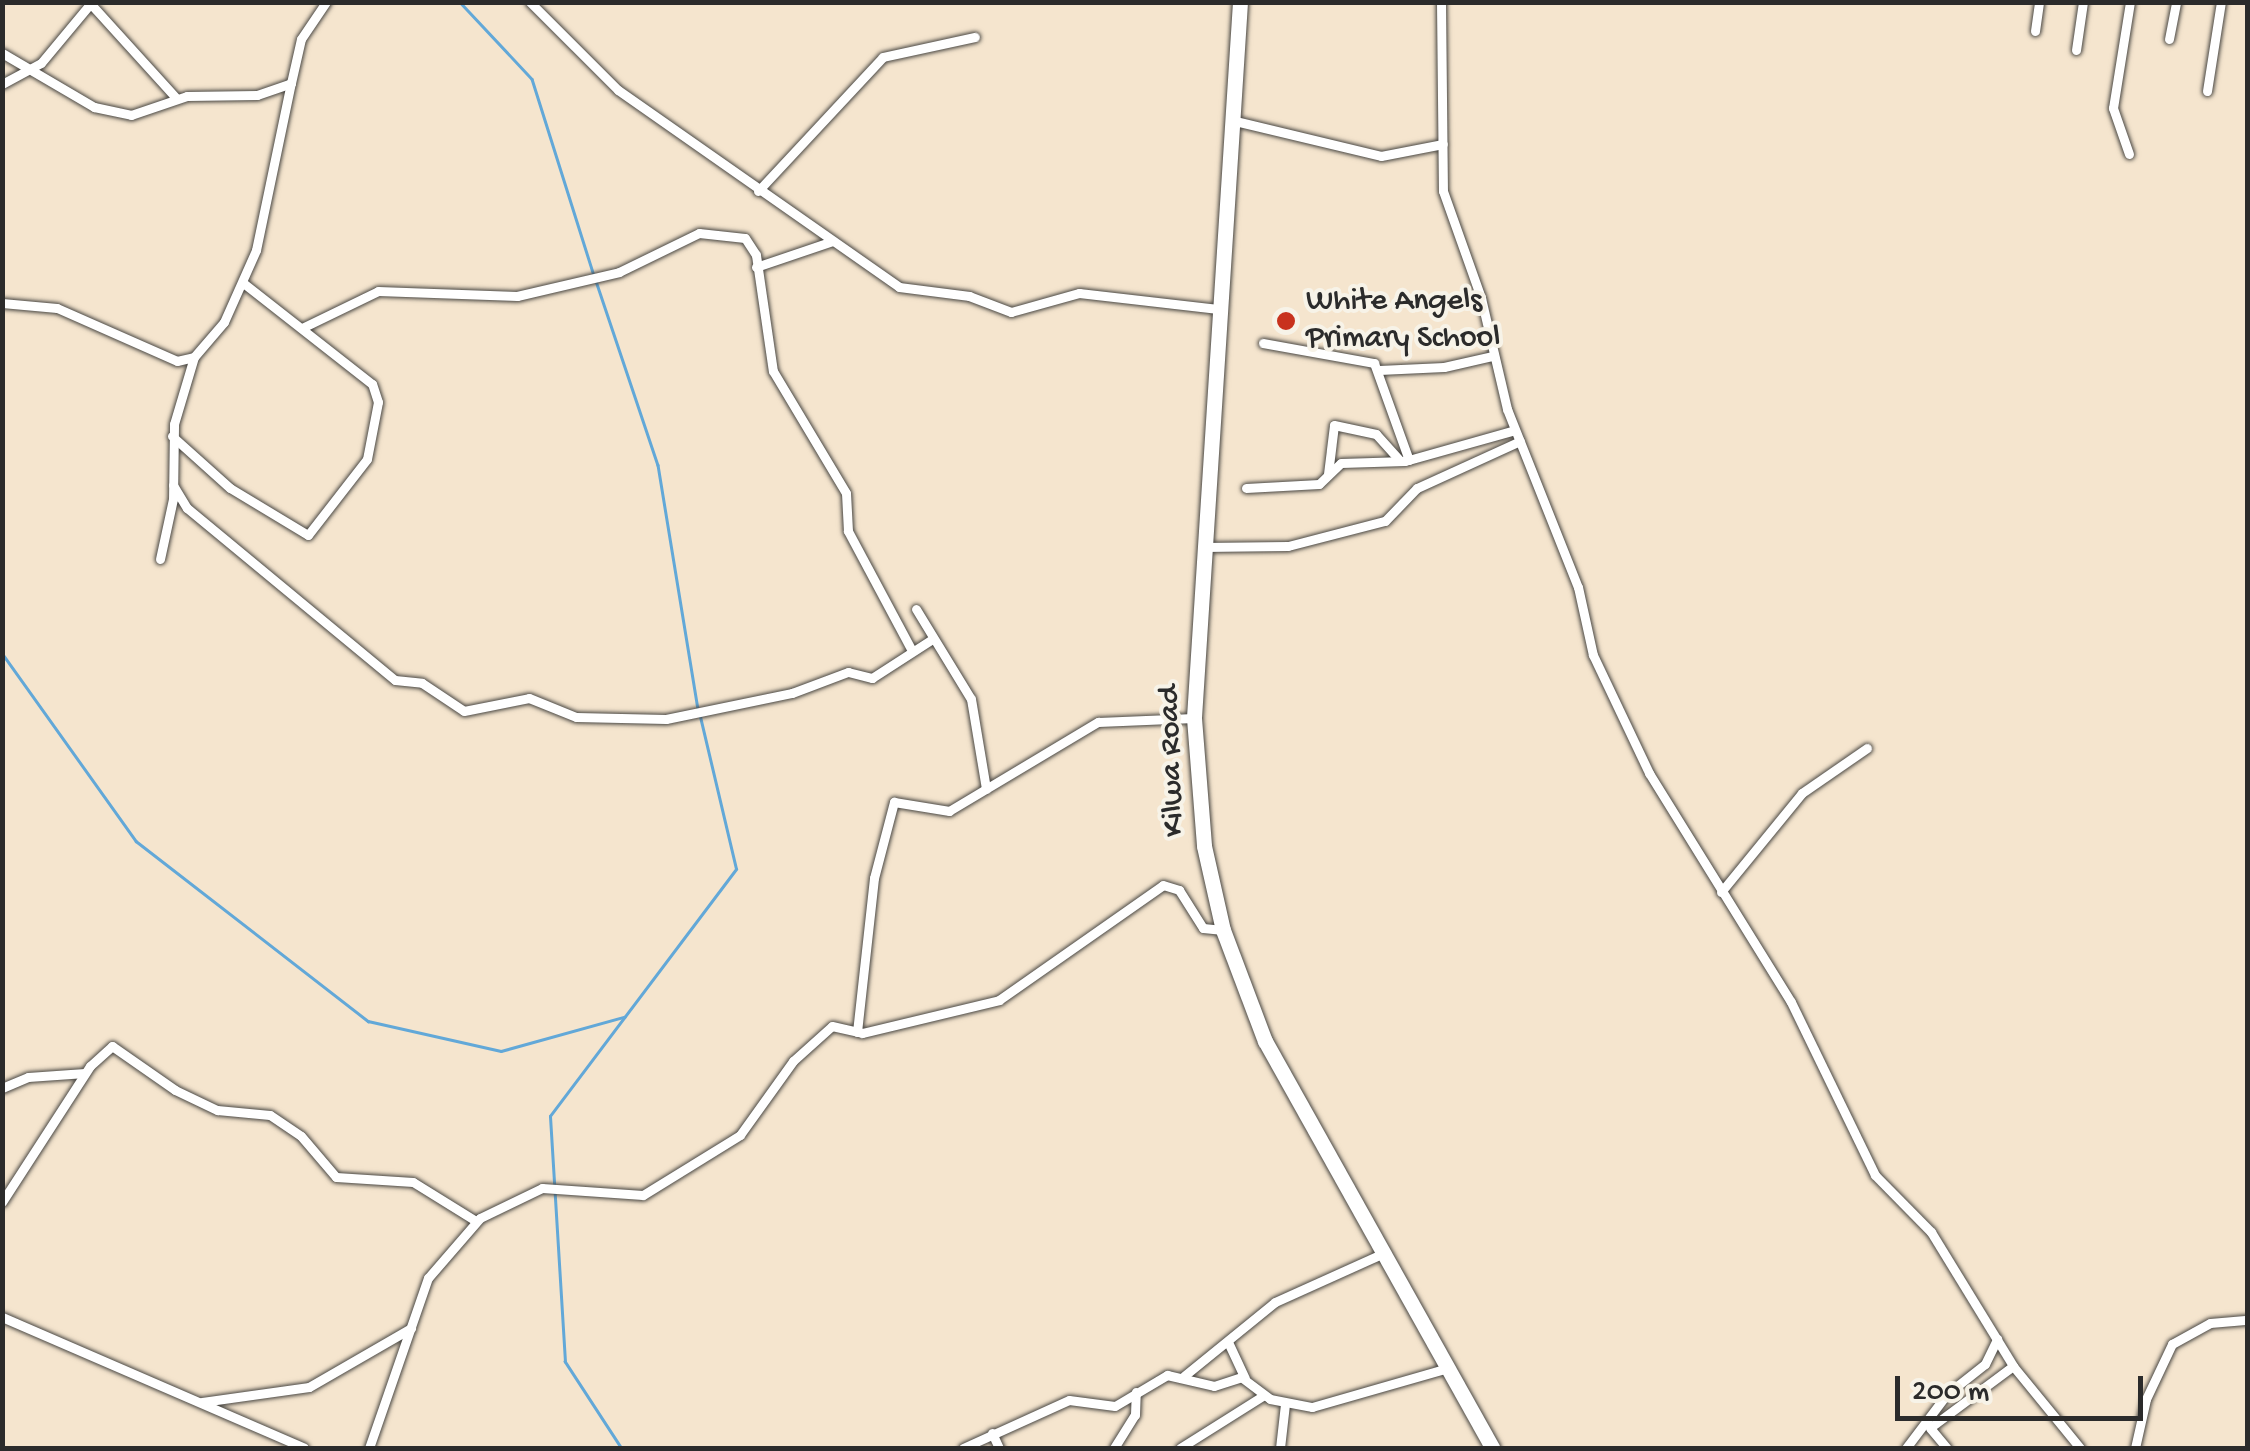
<!DOCTYPE html>
<html>
<head>
<meta charset="utf-8">
<style>
  body { margin:0 }
  #map { position:relative; width:2250px; height:1451px; overflow:hidden; background:#f5e5ce; font-family:"Gochi Hand",sans-serif }
  div>[style] { position:absolute }
  .stream>* { height:2.5px; margin:-1.25px; padding:0 1.25px; transform-origin:1.25px; border-radius:1.25px; background:#62a8d8 }
  .roads { filter:drop-shadow(0 0 2px #494743) drop-shadow(0 0 2px #494743) }
  .street>* { height:9px; margin:-4.5px; padding:0 4.5px; transform-origin:4.5px; border-radius:4.5px; background:#fff }
  .highway>* { height:15px; margin:-7.5px; padding:0 7.5px; transform-origin:7.5px; border-radius:7.5px; background:#fff }
  .dots>* { width:28px; height:28px; translate:-50% -50%; box-sizing:border-box; border:5px solid #f7f3e8; border-radius:50% }
  span { translate:-50% -50%; white-space:nowrap; text-align:center; line-height:1.15; -webkit-text-stroke:8px #f7f3e8; paint-order:stroke }
  .poi-label { font-size:32px; color:#2b2b2b }
  .left { translate:0 -50%; text-align:left }
  .street-label { font-size:32px; color:#2b2b2b }
  .frame { position:absolute; inset:0; border:5px solid #2b2b2b; pointer-events:none }
  .scale { position:absolute; left:1895px; top:1376px; width:248px; height:45px; box-sizing:border-box; border:5px solid #2b2b2b; border-top:0; padding-left:12px; font-size:30px; line-height:35px; white-space:nowrap; color:#2b2b2b; -webkit-text-stroke:8px #f7f3e8; paint-order:stroke }
</style>
</head>
<body>
<div id="map">
  <div class="stream">
    <i style="left:460px;top:2px;width:105px;rotate:46.9deg"></i>
    <i style="left:532px;top:79px;width:203px;rotate:72.5deg"></i>
    <i style="left:596px;top:281px;width:194px;rotate:71.4deg"></i>
    <i style="left:658px;top:465px;width:247px;rotate:80.7deg"></i>
    <i style="left:2px;top:653px;width:231px;rotate:54.5deg"></i>
    <i style="left:136px;top:841px;width:294px;rotate:37.8deg"></i>
    <i style="left:368px;top:1021px;width:136px;rotate:12.7deg"></i>
    <i style="left:501px;top:1051px;width:128px;rotate:-15.5deg"></i>
    <i style="left:621px;top:1448px;width:103px;rotate:-123.1deg"></i>
    <i style="left:565px;top:1362px;width:246px;rotate:-93.5deg"></i>
    <i style="left:550px;top:1116px;width:309px;rotate:-53deg"></i>
    <i style="left:736px;top:869px;width:156px;rotate:-103.3deg"></i>
  </div>
  <div class="roads">
    <div class="street">
      <i style="left:89px;top:2px;width:130px;rotate:47.8deg"></i>
      <i style="left:530px;top:2px;width:124px;rotate:45deg"></i>
      <i style="left:618px;top:90px;width:343px;rotate:35deg"></i>
      <i style="left:899px;top:287px;width:71px;rotate:7.3deg"></i>
      <i style="left:969px;top:296px;width:45px;rotate:20.9deg"></i>
      <i style="left:1011px;top:312px;width:71px;rotate:-15.6deg"></i>
      <i style="left:1079px;top:293px;width:140px;rotate:6.6deg"></i>
      <i style="left:1441px;top:2px;width:189px;rotate:89.4deg"></i>
      <i style="left:1443px;top:191px;width:114px;rotate:70.4deg"></i>
      <i style="left:1481px;top:298px;width:114px;rotate:76.8deg"></i>
      <i style="left:1507px;top:409px;width:192px;rotate:68.3deg"></i>
      <i style="left:1578px;top:587px;width:70px;rotate:77.6deg"></i>
      <i style="left:1593px;top:655px;width:131px;rotate:64.6deg"></i>
      <i style="left:1649px;top:773px;width:269px;rotate:58.2deg"></i>
      <i style="left:1791px;top:1002px;width:192px;rotate:64.1deg"></i>
      <i style="left:1875px;top:1175px;width:80px;rotate:45.5deg"></i>
      <i style="left:1931px;top:1232px;width:157px;rotate:58.5deg"></i>
      <i style="left:2013px;top:1366px;width:106px;rotate:50.7deg"></i>
      <i style="left:2035px;top:31px;width:29px;rotate:-82deg"></i>
      <i style="left:2169px;top:39px;width:38px;rotate:-79deg"></i>
      <i style="left:2076px;top:50px;width:49px;rotate:-81.7deg"></i>
      <i style="left:2px;top:53px;width:107px;rotate:30.4deg"></i>
      <i style="left:94px;top:107px;width:38px;rotate:12deg"></i>
      <i style="left:131px;top:115px;width:59px;rotate:-18.7deg"></i>
      <i style="left:187px;top:96px;width:70px;rotate:-0.8deg"></i>
      <i style="left:257px;top:95px;width:36px;rotate:-19deg"></i>
      <i style="left:291px;top:83px;width:45px;rotate:-77.2deg"></i>
      <i style="left:301px;top:39px;width:45px;rotate:-56deg"></i>
      <i style="left:2px;top:84px;width:44px;rotate:-28.3deg"></i>
      <i style="left:41px;top:63px;width:77px;rotate:-50.3deg"></i>
      <i style="left:2207px;top:91px;width:90px;rotate:-81.1deg"></i>
      <i style="left:1231px;top:120px;width:154px;rotate:13.5deg"></i>
      <i style="left:1381px;top:156px;width:63px;rotate:-11deg"></i>
      <i style="left:2129px;top:154px;width:49px;rotate:-109.2deg"></i>
      <i style="left:2113px;top:108px;width:107px;rotate:-80.9deg"></i>
      <i style="left:758px;top:191px;width:183px;rotate:-47deg"></i>
      <i style="left:883px;top:57px;width:94px;rotate:-12.3deg"></i>
      <i style="left:756px;top:267px;width:81px;rotate:-18.7deg"></i>
      <i style="left:2px;top:303px;width:55px;rotate:5.2deg"></i>
      <i style="left:57px;top:308px;width:131px;rotate:23.8deg"></i>
      <i style="left:177px;top:361px;width:17px;rotate:-13deg"></i>
      <i style="left:194px;top:357px;width:46px;rotate:-49.4deg"></i>
      <i style="left:224px;top:322px;width:79px;rotate:-66deg"></i>
      <i style="left:256px;top:250px;width:171px;rotate:-78.2deg"></i>
      <i style="left:304px;top:327px;width:82px;rotate:-25.9deg"></i>
      <i style="left:378px;top:291px;width:139px;rotate:2.1deg"></i>
      <i style="left:517px;top:296px;width:105px;rotate:-13.2deg"></i>
      <i style="left:619px;top:272px;width:89px;rotate:-26deg"></i>
      <i style="left:699px;top:233px;width:46px;rotate:6.2deg"></i>
      <i style="left:745px;top:238px;width:20px;rotate:57deg"></i>
      <i style="left:756px;top:255px;width:117px;rotate:81.7deg"></i>
      <i style="left:773px;top:371px;width:142px;rotate:59.1deg"></i>
      <i style="left:846px;top:493px;width:38px;rotate:87deg"></i>
      <i style="left:848px;top:531px;width:136px;rotate:61.9deg"></i>
      <i style="left:1263px;top:343px;width:113px;rotate:10.2deg"></i>
      <i style="left:1374px;top:363px;width:103px;rotate:70.2deg"></i>
      <i style="left:1379px;top:370px;width:65px;rotate:-2.6deg"></i>
      <i style="left:1444px;top:367px;width:49px;rotate:-12.9deg"></i>
      <i style="left:172px;top:436px;width:78px;rotate:41.9deg"></i>
      <i style="left:230px;top:488px;width:91px;rotate:31.1deg"></i>
      <i style="left:308px;top:535px;width:96px;rotate:-52.2deg"></i>
      <i style="left:367px;top:459px;width:58px;rotate:-79.1deg"></i>
      <i style="left:378px;top:402px;width:19px;rotate:-108deg"></i>
      <i style="left:372px;top:384px;width:164px;rotate:-141.9deg"></i>
      <i style="left:1328px;top:474px;width:49px;rotate:-83deg"></i>
      <i style="left:1334px;top:425px;width:43px;rotate:12.1deg"></i>
      <i style="left:1376px;top:434px;width:36px;rotate:48deg"></i>
      <i style="left:173px;top:485px;width:27px;rotate:59deg"></i>
      <i style="left:187px;top:508px;width:270px;rotate:39.6deg"></i>
      <i style="left:395px;top:680px;width:27px;rotate:6deg"></i>
      <i style="left:422px;top:683px;width:50px;rotate:33.7deg"></i>
      <i style="left:464px;top:711px;width:66px;rotate:-11.3deg"></i>
      <i style="left:529px;top:698px;width:51px;rotate:22deg"></i>
      <i style="left:576px;top:717px;width:90px;rotate:1.3deg"></i>
      <i style="left:666px;top:719px;width:129px;rotate:-11.7deg"></i>
      <i style="left:792px;top:693px;width:60px;rotate:-20.6deg"></i>
      <i style="left:848px;top:672px;width:25px;rotate:14deg"></i>
      <i style="left:872px;top:678px;width:70px;rotate:-32.8deg"></i>
      <i style="left:1246px;top:488px;width:73px;rotate:-3.1deg"></i>
      <i style="left:1319px;top:484px;width:30px;rotate:-44deg"></i>
      <i style="left:1341px;top:463px;width:64px;rotate:-1.8deg"></i>
      <i style="left:1405px;top:461px;width:114px;rotate:-15.7deg"></i>
      <i style="left:1203px;top:547px;width:85px;rotate:-0.7deg"></i>
      <i style="left:1288px;top:546px;width:100px;rotate:-14.5deg"></i>
      <i style="left:1385px;top:521px;width:46px;rotate:-45.9deg"></i>
      <i style="left:1417px;top:488px;width:113px;rotate:-24.5deg"></i>
      <i style="left:160px;top:559px;width:61px;rotate:-77.8deg"></i>
      <i style="left:173px;top:499px;width:75px;rotate:-89.2deg"></i>
      <i style="left:174px;top:424px;width:70px;rotate:-73.4deg"></i>
      <i style="left:916px;top:609px;width:105px;rotate:58.6deg"></i>
      <i style="left:971px;top:699px;width:91px;rotate:80.5deg"></i>
      <i style="left:1721px;top:892px;width:128px;rotate:-50.7deg"></i>
      <i style="left:1802px;top:793px;width:79px;rotate:-34.7deg"></i>
      <i style="left:857px;top:1032px;width:155px;rotate:-83.7deg"></i>
      <i style="left:874px;top:878px;width:79px;rotate:-75.3deg"></i>
      <i style="left:894px;top:802px;width:56px;rotate:9.3deg"></i>
      <i style="left:949px;top:811px;width:174px;rotate:-30.9deg"></i>
      <i style="left:1098px;top:722px;width:96px;rotate:-2.4deg"></i>
      <i style="left:2px;top:1088px;width:28px;rotate:-23deg"></i>
      <i style="left:28px;top:1077px;width:57px;rotate:-4deg"></i>
      <i style="left:2px;top:1202px;width:162px;rotate:-57.1deg"></i>
      <i style="left:90px;top:1066px;width:30px;rotate:-42deg"></i>
      <i style="left:112px;top:1046px;width:77px;rotate:34.9deg"></i>
      <i style="left:175px;top:1090px;width:47px;rotate:25.5deg"></i>
      <i style="left:217px;top:1110px;width:53px;rotate:5.4deg"></i>
      <i style="left:270px;top:1115px;width:37px;rotate:34deg"></i>
      <i style="left:301px;top:1136px;width:54px;rotate:49.5deg"></i>
      <i style="left:336px;top:1177px;width:77px;rotate:3.7deg"></i>
      <i style="left:413px;top:1182px;width:74px;rotate:31.8deg"></i>
      <i style="left:2px;top:1317px;width:329px;rotate:23.4deg"></i>
      <i style="left:1228px;top:1342px;width:40px;rotate:65deg"></i>
      <i style="left:1184px;top:1376px;width:117px;rotate:-39.1deg"></i>
      <i style="left:1275px;top:1302px;width:120px;rotate:-24.2deg"></i>
      <i style="left:202px;top:1402px;width:108px;rotate:-8deg"></i>
      <i style="left:309px;top:1387px;width:118px;rotate:-30deg"></i>
      <i style="left:1931px;top:1427px;width:102px;rotate:-36.6deg"></i>
      <i style="left:1930px;top:1428px;width:26px;rotate:50deg"></i>
      <i style="left:992px;top:1433px;width:17px;rotate:65deg"></i>
      <i style="left:369px;top:1448px;width:180px;rotate:-70.9deg"></i>
      <i style="left:428px;top:1278px;width:79px;rotate:-49.1deg"></i>
      <i style="left:480px;top:1218px;width:69px;rotate:-25.8deg"></i>
      <i style="left:542px;top:1188px;width:101px;rotate:4deg"></i>
      <i style="left:643px;top:1195px;width:114px;rotate:-31.7deg"></i>
      <i style="left:740px;top:1135px;width:91px;rotate:-54.4deg"></i>
      <i style="left:793px;top:1061px;width:52px;rotate:-41.9deg"></i>
      <i style="left:832px;top:1026px;width:31px;rotate:13deg"></i>
      <i style="left:862px;top:1033px;width:141px;rotate:-13.5deg"></i>
      <i style="left:999px;top:1000px;width:200px;rotate:-35deg"></i>
      <i style="left:1163px;top:885px;width:17px;rotate:17deg"></i>
      <i style="left:1179px;top:890px;width:45px;rotate:57.7deg"></i>
      <i style="left:1203px;top:928px;width:20px;rotate:6deg"></i>
      <i style="left:963px;top:1448px;width:116px;rotate:-24.4deg"></i>
      <i style="left:1069px;top:1400px;width:46px;rotate:7.4deg"></i>
      <i style="left:1115px;top:1406px;width:61px;rotate:-30.8deg"></i>
      <i style="left:1167px;top:1375px;width:48px;rotate:13.2deg"></i>
      <i style="left:1214px;top:1386px;width:28px;rotate:-18deg"></i>
      <i style="left:1241px;top:1377px;width:36px;rotate:37deg"></i>
      <i style="left:1270px;top:1399px;width:43px;rotate:10.8deg"></i>
      <i style="left:1312px;top:1407px;width:141px;rotate:-16deg"></i>
      <i style="left:1114px;top:1448px;width:39px;rotate:-58deg"></i>
      <i style="left:1135px;top:1415px;width:23px;rotate:-88deg"></i>
      <i style="left:1180px;top:1448px;width:99px;rotate:-32.2deg"></i>
      <i style="left:1280px;top:1448px;width:44px;rotate:-83.5deg"></i>
      <i style="left:1906px;top:1448px;width:68px;rotate:-52.8deg"></i>
      <i style="left:1947px;top:1394px;width:48px;rotate:-38.3deg"></i>
      <i style="left:1985px;top:1364px;width:28px;rotate:-64deg"></i>
      <i style="left:2135px;top:1448px;width:50px;rotate:-77.3deg"></i>
      <i style="left:2146px;top:1399px;width:61px;rotate:-64.7deg"></i>
      <i style="left:2172px;top:1344px;width:43px;rotate:-28.9deg"></i>
      <i style="left:2210px;top:1323px;width:38px;rotate:-5deg"></i>
    </div>
    <div class="highway">
      <i style="left:1240px;top:2px;width:717px;rotate:93.68deg"></i>
      <i style="left:1194px;top:718px;width:128px;rotate:85.5deg"></i>
      <i style="left:1204px;top:846px;width:86px;rotate:77.3deg"></i>
      <i style="left:1223px;top:930px;width:119px;rotate:69.3deg"></i>
      <i style="left:1265px;top:1041px;width:466px;rotate:60.8deg"></i>
    </div>
  </div>
  <div class="dots">
    <i style="left:1286px;top:321px;background:#c8321e"></i>
  </div>
  <div class="poi-label">
    <span class="left" style="left:1306px;top:321px">White Angels<br>Primary School</span>
  </div>
  <div class="street-label">
    <span style="left:1173px;top:761px;rotate:-92deg">Kilwa Road</span>
  </div>
  <div class="frame"></div>
  <div class="scale">200 m</div>
</div>
</body>
</html>
